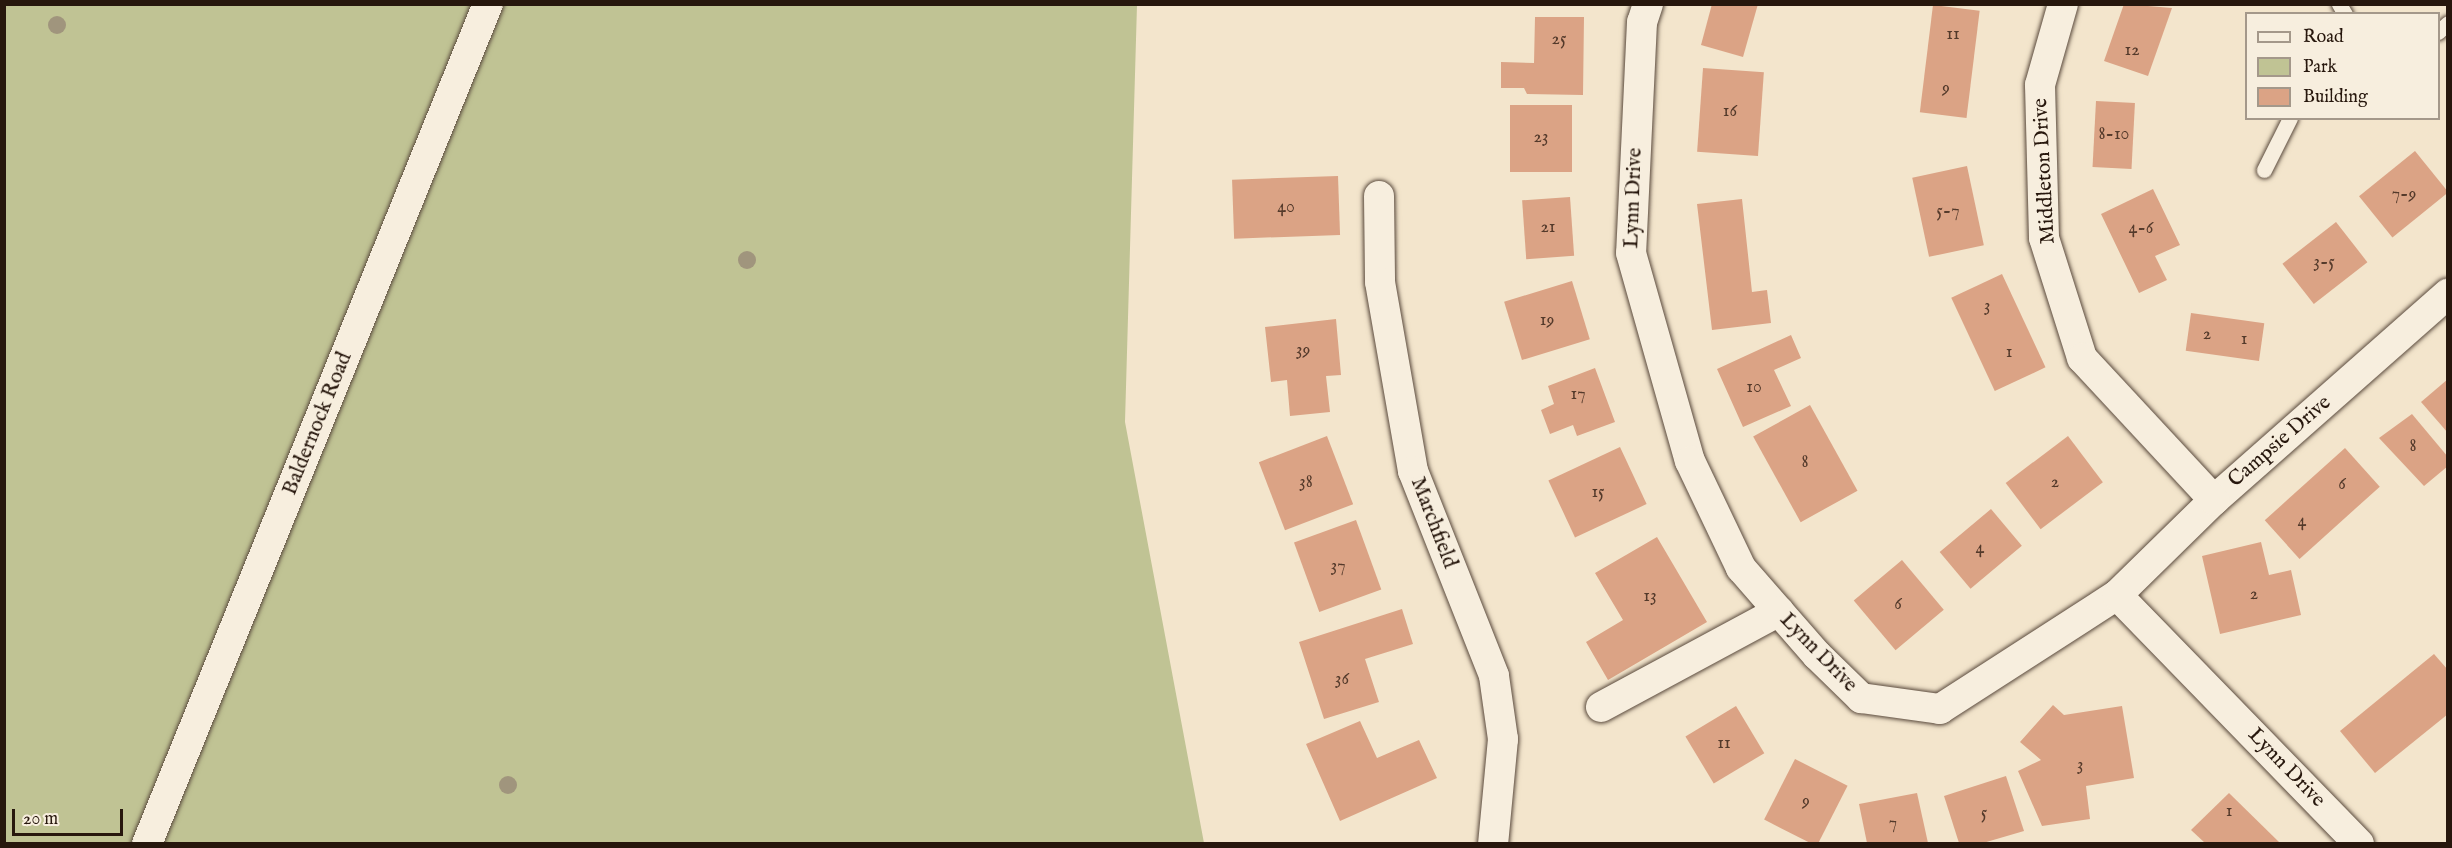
<!DOCTYPE html>
<html>
<head>
<meta charset="utf-8">
<style>
  body { margin:0 }
  #map { position:relative; width:2452px; height:848px; overflow:hidden; background:#f3e5cc; font-family:"IM FELL English",serif }
  div>[style] { position:absolute }
  .green>* { inset:0; background:#c0c394 }
  .building>* { inset:0; background:#dba385; transform-origin:0 0 }
  .roads { filter:drop-shadow(0 0 2px #5a4a3d) drop-shadow(0 0 2px #5a4a3d) }
  .lane>* { height:15px; margin:-7.5px; padding:0 7.5px; transform-origin:7.5px; border-radius:7.5px; background:#f7eede }
  .street>* { height:30px; margin:-15px; padding:0 15px; transform-origin:15px; border-radius:15px; background:#f7eede }
  .trees>* { width:18px; height:18px; margin:-9px; border-radius:50%; background:#a0957d }
  span { translate:-50% -50%; white-space:nowrap; text-align:center; line-height:1.15; -webkit-text-stroke:6px #f7eede; paint-order:stroke }
  .number-label { font-size:18px; color:#543a2b }
  .number-label span { -webkit-text-stroke-width:0 }
  .street-label { font-size:21px; color:#27170d }
  .frame { position:absolute; inset:0; border:6px solid #27170d; pointer-events:none }
  .legend { position:absolute; left:2245px; top:12px; width:195px; height:108px; box-sizing:border-box; background:#f7eede; border:2px solid #a4988a; margin:0; padding:8px 10px; list-style:none; font-size:18px; color:#27170d }
  .legend li { display:flex; align-items:center; gap:12px; height:30px }
  .legend b { width:30px; border:2px solid #a4988a }
  .scale { position:absolute; left:12px; top:809px; width:111px; height:27px; box-sizing:border-box; border:3px solid #27170d; border-top:0; padding-left:8px; font-size:18px; line-height:21px; white-space:nowrap; color:#27170d; -webkit-text-stroke:4px #f7eede; paint-order:stroke }
</style>
</head>
<body>
<div id="map">
  <div class="green">
    <i style="clip-path:polygon(5px 5px,1137px 5px,1125px 422px,1204px 843px,5px 844px)"></i>
  </div>
  <div class="building">
    <i style="clip-path:polygon(1712px 4px,1758px 4px,1743px 57px,1701px 45px)"></i>
    <i style="clip-path:polygon(2124px 4px,2172px 8px,2148px 76px,2104px 61px)"></i>
    <i style="left:1933px;top:5px;width:47px;height:108px;rotate:7deg"></i>
    <i style="clip-path:polygon(1535px 17px,1584px 17px,1583px 95px,1527px 94px,1524px 88px,1501px 88px,1501px 62px,1534px 63px)"></i>
    <i style="left:1703px;top:68px;width:61px;height:84px;rotate:4deg"></i>
    <i style="left:2096px;top:101px;width:39px;height:66px;rotate:3deg"></i>
    <i style="left:1510px;top:105px;width:62px;height:67px"></i>
    <i style="left:2415px;top:151px;width:53px;height:72px;rotate:51deg"></i>
    <i style="left:1967px;top:166px;width:81px;height:56px;rotate:78deg"></i>
    <i style="left:1338px;top:176px;width:59px;height:106px;rotate:88deg"></i>
    <i style="clip-path:polygon(2153px 189px,2180px 245px,2155px 256px,2167px 280px,2139px 293px,2101px 214px)"></i>
    <i style="left:1570px;top:197px;width:59px;height:48px;rotate:86deg"></i>
    <i style="clip-path:polygon(1742px 199px,1752px 292px,1767px 290px,1771px 323px,1712px 330px,1697px 204px)"></i>
    <i style="left:2336px;top:222px;width:51px;height:68px;rotate:52deg"></i>
    <i style="left:2002px;top:274px;width:103px;height:56px;rotate:65deg"></i>
    <i style="left:1572px;top:281px;width:61px;height:71px;rotate:73deg"></i>
    <i style="left:2191px;top:313px;width:74px;height:38px;rotate:8deg"></i>
    <i style="clip-path:polygon(1336px 319px,1341px 375px,1326px 376px,1330px 412px,1290px 416px,1287px 380px,1271px 382px,1265px 327px)"></i>
    <i style="clip-path:polygon(1791px 335px,1801px 358px,1774px 370px,1791px 406px,1743px 427px,1717px 369px)"></i>
    <i style="clip-path:polygon(1595px 368px,1615px 422px,1577px 436px,1573px 425px,1550px 434px,1541px 410px,1554px 404px,1548px 386px)"></i>
    <i style="clip-path:polygon(2448px 379px,2448px 433px,2421px 402px)"></i>
    <i style="left:1810px;top:405px;width:98px;height:65px;rotate:61deg"></i>
    <i style="clip-path:polygon(2412px 414px,2448px 457px,2448px 466px,2424px 486px,2379px 438px)"></i>
    <i style="left:1327px;top:436px;width:73px;height:73px;rotate:69deg"></i>
    <i style="left:2068px;top:436px;width:58px;height:78px;rotate:53deg"></i>
    <i style="left:1620px;top:447px;width:63px;height:79px;rotate:65deg"></i>
    <i style="left:2345px;top:448px;width:52px;height:108px;rotate:48deg"></i>
    <i style="left:1991px;top:509px;width:48px;height:67px;rotate:50deg"></i>
    <i style="left:1356px;top:520px;width:74px;height:66px;rotate:70deg"></i>
    <i style="clip-path:polygon(1657px 537px,1707px 622px,1608px 680px,1586px 642px,1623px 620px,1595px 573px)"></i>
    <i style="clip-path:polygon(2261px 542px,2269px 575px,2291px 570px,2301px 615px,2220px 634px,2202px 556px)"></i>
    <i style="left:1902px;top:560px;width:65px;height:63px;rotate:50deg"></i>
    <i style="clip-path:polygon(1402px 609px,1413px 644px,1365px 659px,1379px 702px,1324px 719px,1299px 642px)"></i>
    <i style="clip-path:polygon(2434px 654px,2448px 670px,2448px 714px,2375px 773px,2340px 731px)"></i>
    <i style="clip-path:polygon(2053px 705px,2064px 715px,2122px 706px,2134px 778px,2086px 786px,2090px 819px,2042px 826px,2018px 771px,2041px 760px,2020px 742px)"></i>
    <i style="left:1736px;top:706px;width:55px;height:59px;rotate:59deg"></i>
    <i style="clip-path:polygon(1360px 721px,1377px 758px,1419px 740px,1437px 778px,1340px 821px,1306px 744px)"></i>
    <i style="left:1795px;top:759px;width:59px;height:68px;rotate:27deg"></i>
    <i style="clip-path:polygon(2006px 776px,2024px 831px,1983px 843px,1959px 843px,1944px 796px)"></i>
    <i style="clip-path:polygon(1917px 793px,1928px 843px,1867px 843px,1859px 804px)"></i>
    <i style="clip-path:polygon(2229px 793px,2280px 843px,2205px 843px,2191px 830px)"></i>
  </div>
  <div class="roads">
    <div class="lane">
      <i style="left:2339px;top:4px;width:12px;rotate:59deg"></i>
      <i style="left:2438px;top:32px;width:13px;rotate:-42deg"></i>
      <i style="left:2264px;top:170px;width:58px;rotate:-63.4deg"></i>
    </div>
    <div class="street">
      <i style="left:1648px;top:4px;width:19px;rotate:108deg"></i>
      <i style="left:1642px;top:22px;width:231px;rotate:92.7deg"></i>
      <i style="left:1631px;top:253px;width:216px;rotate:74.2deg"></i>
      <i style="left:1690px;top:461px;width:119px;rotate:64.5deg"></i>
      <i style="left:1741px;top:568px;width:116px;rotate:48.9deg"></i>
      <i style="left:1817px;top:655px;width:62px;rotate:44.3deg"></i>
      <i style="left:1861px;top:698px;width:80px;rotate:7.9deg"></i>
      <i style="left:1940px;top:709px;width:211px;rotate:-32.8deg"></i>
      <i style="left:2117px;top:595px;width:136px;rotate:-44.4deg"></i>
      <i style="left:2214px;top:500px;width:312px;rotate:-41.4deg"></i>
      <i style="left:2063px;top:4px;width:84px;rotate:105.9deg"></i>
      <i style="left:2040px;top:85px;width:153px;rotate:88.5deg"></i>
      <i style="left:2044px;top:238px;width:126px;rotate:72.4deg"></i>
      <i style="left:2082px;top:358px;width:194px;rotate:47.1deg"></i>
      <i style="left:1379px;top:196px;width:86px;rotate:89.3deg"></i>
      <i style="left:1380px;top:282px;width:192px;rotate:80.1deg"></i>
      <i style="left:1413px;top:471px;width:220px;rotate:68.4deg"></i>
      <i style="left:1494px;top:676px;width:64px;rotate:81.9deg"></i>
      <i style="left:1503px;top:739px;width:105px;rotate:95.4deg"></i>
      <i style="left:2117px;top:595px;width:347px;rotate:45.8deg"></i>
      <i style="left:1601px;top:707px;width:202px;rotate:-28.3deg"></i>
      <i style="left:147px;top:844px;width:907px;rotate:-67.91deg"></i>
    </div>
  </div>
  <div class="trees">
    <i style="left:57px;top:25px"></i>
    <i style="left:747px;top:260px"></i>
    <i style="left:508px;top:785px"></i>
  </div>
  <div class="number-label">
    <span style="left:1953px;top:35px">11</span>
    <span style="left:1559px;top:40px">25</span>
    <span style="left:2132px;top:51px">12</span>
    <span style="left:1946px;top:89px">9</span>
    <span style="left:1730px;top:112px">16</span>
    <span style="left:2114px;top:135px">8-10</span>
    <span style="left:1541px;top:138px">23</span>
    <span style="left:2404px;top:195px">7-9</span>
    <span style="left:1286px;top:208px">40</span>
    <span style="left:1948px;top:212px">5-7</span>
    <span style="left:1548px;top:228px">21</span>
    <span style="left:2141px;top:229px">4-6</span>
    <span style="left:2324px;top:263px">3-5</span>
    <span style="left:1987px;top:307px">3</span>
    <span style="left:1547px;top:321px">19</span>
    <span style="left:2207px;top:335px">2</span>
    <span style="left:2244px;top:340px">1</span>
    <span style="left:1303px;top:351px">39</span>
    <span style="left:2009px;top:353px">1</span>
    <span style="left:1754px;top:388px">10</span>
    <span style="left:1578px;top:395px">17</span>
    <span style="left:2413px;top:447px">8</span>
    <span style="left:1805px;top:463px">8</span>
    <span style="left:1306px;top:483px">38</span>
    <span style="left:2055px;top:483px">2</span>
    <span style="left:2342px;top:485px">6</span>
    <span style="left:1598px;top:493px">15</span>
    <span style="left:2302px;top:522px">4</span>
    <span style="left:1980px;top:549px">4</span>
    <span style="left:1338px;top:567px">37</span>
    <span style="left:2254px;top:595px">2</span>
    <span style="left:1650px;top:597px">13</span>
    <span style="left:1898px;top:605px">6</span>
    <span style="left:1342px;top:680px">36</span>
    <span style="left:1724px;top:744px">11</span>
    <span style="left:2080px;top:766px">3</span>
    <span style="left:1806px;top:802px">9</span>
    <span style="left:2229px;top:812px">1</span>
    <span style="left:1984px;top:814px">5</span>
    <span style="left:1893px;top:824px">7</span>
  </div>
  <div class="street-label">
    <span style="left:2045px;top:171px;rotate:-93deg">Middleton Drive</span>
    <span style="left:1634px;top:198px;rotate:-88deg">Lynn Drive</span>
    <span style="left:318px;top:424px;rotate:-68deg">Baldernock Road</span>
    <span style="left:2280px;top:442px;rotate:-41deg">Campsie Drive</span>
    <span style="left:1433px;top:523px;rotate:69deg">Marchfield</span>
    <span style="left:1818px;top:653px;rotate:46deg">Lynn Drive</span>
    <span style="left:2286px;top:768px;rotate:46deg">Lynn Drive</span>
  </div>
  <div class="frame"></div>
  <ul class="legend">
  <li><b style="height:8px;background:#f7eede"></b>Road</li>
  <li><b style="height:16px;background:#c0c394"></b>Park</li>
  <li><b style="height:16px;background:#dba385"></b>Building</li>
  </ul>
  <div class="scale">20 m</div>
</div>
</body>
</html>
